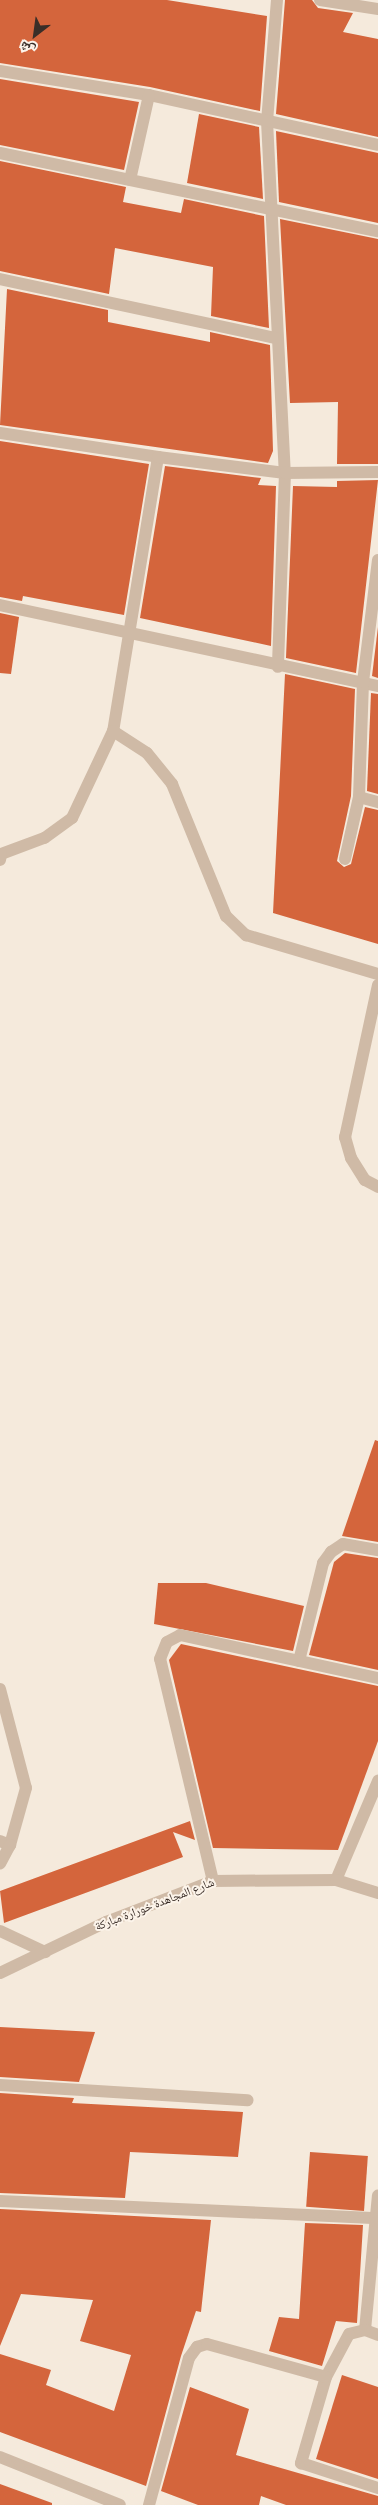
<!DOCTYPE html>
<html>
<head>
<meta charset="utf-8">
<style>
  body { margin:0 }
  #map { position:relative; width:378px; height:2505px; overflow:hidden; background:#f5eadc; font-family:"Fira Sans Condensed","Noto Naskh Arabic",sans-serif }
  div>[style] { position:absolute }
  .building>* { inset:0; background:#d4653c; transform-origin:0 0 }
  .minor>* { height:12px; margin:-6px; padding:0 6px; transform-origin:6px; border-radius:6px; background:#cfbaa6 }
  span { translate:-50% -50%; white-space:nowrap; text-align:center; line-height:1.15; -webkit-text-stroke:4px #fcf4ea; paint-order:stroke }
  .street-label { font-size:12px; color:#3a2e28 }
  .north { position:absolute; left:10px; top:10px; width:50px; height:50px; -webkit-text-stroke:4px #fcf4ea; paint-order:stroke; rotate:210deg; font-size:14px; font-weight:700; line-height:20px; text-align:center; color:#3a2e28 }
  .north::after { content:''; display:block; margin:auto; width:18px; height:22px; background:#3a2e28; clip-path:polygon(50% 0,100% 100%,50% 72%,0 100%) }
</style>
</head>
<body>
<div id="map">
  <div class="building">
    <i style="clip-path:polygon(0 0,167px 0,267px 16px,260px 111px,150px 87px,0 63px)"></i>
    <i style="clip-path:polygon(285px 0,312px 0,318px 8px,353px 13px,343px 32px,378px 39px,378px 137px,276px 114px)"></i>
    <i style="clip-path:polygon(0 79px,139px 102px,124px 170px,0 145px)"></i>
    <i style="clip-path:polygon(199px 114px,259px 127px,263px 199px,187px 183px)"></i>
    <i style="clip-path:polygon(276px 131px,378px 153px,378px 223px,279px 202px)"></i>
    <i style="clip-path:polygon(0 161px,126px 187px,123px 202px,181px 213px,184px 199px,264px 216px,269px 328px,211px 316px,213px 267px,115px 248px,109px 294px,0 271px)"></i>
    <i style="clip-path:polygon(280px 219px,378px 239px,378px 464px,337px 464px,338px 402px,290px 403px)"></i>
    <i style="clip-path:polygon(7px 289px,108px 310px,108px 322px,210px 342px,210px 332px,270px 345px,273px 451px,268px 463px,0 425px)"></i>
    <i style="clip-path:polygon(0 441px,149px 464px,124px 615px,23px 596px,22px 601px,0 597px)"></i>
    <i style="clip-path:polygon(165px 466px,261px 478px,258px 485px,276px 486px,271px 646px,140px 618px)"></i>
    <i style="clip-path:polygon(378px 480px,356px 673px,286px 658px,293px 486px,337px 487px,337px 481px)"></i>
    <i style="clip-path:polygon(0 613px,19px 617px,11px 674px,0 673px)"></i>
    <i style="clip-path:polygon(378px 627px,378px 678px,372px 676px)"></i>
    <i style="clip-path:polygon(285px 674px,355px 689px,351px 796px,337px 861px,344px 867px,351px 864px,365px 807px,378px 810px,378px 944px,273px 913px)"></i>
    <i style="clip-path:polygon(371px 693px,378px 694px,378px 794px,367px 791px)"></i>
    <i style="clip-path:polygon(375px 1440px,378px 1441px,378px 1542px,342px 1536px)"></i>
    <i style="clip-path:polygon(345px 1553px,378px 1558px,378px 1670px,309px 1655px,334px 1562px)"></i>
    <i style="clip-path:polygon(158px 1583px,206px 1583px,304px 1606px,293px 1651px,154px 1624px)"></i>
    <i style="clip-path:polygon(181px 1644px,378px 1686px,378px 1741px,338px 1850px,213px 1848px,169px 1660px)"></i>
    <i style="clip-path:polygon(190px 1821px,195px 1840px,173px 1832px,183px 1857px,4px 1923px,0 1891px)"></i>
    <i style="clip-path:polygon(0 2027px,95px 2032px,79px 2082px,0 2077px)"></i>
    <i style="clip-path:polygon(0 2093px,74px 2098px,72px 2103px,243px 2112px,238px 2157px,130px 2152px,125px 2198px,0 2193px)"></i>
    <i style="left:310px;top:2152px;width:58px;height:55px;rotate:4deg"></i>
    <i style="clip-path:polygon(0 2209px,211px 2220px,201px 2312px,196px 2311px,181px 2356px,146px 2486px,0 2432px,0 2354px,51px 2370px,46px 2385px,114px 2411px,131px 2355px,80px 2341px,93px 2300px,21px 2294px,0 2346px)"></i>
    <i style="clip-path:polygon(305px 2223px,363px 2225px,357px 2323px,336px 2321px,322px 2366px,269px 2351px,279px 2317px,299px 2319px)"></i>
    <i style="clip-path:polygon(342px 2375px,378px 2387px,378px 2479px,316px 2459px)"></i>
    <i style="clip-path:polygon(190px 2387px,249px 2409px,236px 2455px,378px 2496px,378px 2505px,286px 2505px,261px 2496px,259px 2505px,198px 2505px,161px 2491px)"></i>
    <i style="clip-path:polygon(0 2484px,52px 2503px,52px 2505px,0 2505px)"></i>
  </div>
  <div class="minor">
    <i style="left:277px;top:0;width:121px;rotate:94.7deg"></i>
    <i style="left:267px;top:121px;width:352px;rotate:87.1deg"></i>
    <i style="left:285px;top:473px;width:194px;rotate:92.1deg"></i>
    <i style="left:320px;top:0;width:59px;rotate:8.8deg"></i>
    <i style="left:0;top:71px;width:151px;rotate:9.2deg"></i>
    <i style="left:149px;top:95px;width:234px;rotate:12.3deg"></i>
    <i style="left:0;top:153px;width:386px;rotate:11.7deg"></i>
    <i style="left:130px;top:180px;width:87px;rotate:-77.4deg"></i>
    <i style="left:0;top:279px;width:282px;rotate:12.1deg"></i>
    <i style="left:0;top:433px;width:160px;rotate:8.6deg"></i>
    <i style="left:158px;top:457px;width:278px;rotate:99.3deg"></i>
    <i style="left:113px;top:731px;width:96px;rotate:115.2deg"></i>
    <i style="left:72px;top:818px;width:34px;rotate:144deg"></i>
    <i style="left:44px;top:838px;width:46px;rotate:159.6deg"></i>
    <i style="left:1px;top:854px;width:6px;rotate:99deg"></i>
    <i style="left:158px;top:457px;width:128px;rotate:7.2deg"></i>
    <i style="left:285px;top:473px;width:93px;rotate:-0.6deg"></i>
    <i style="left:0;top:605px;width:387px;rotate:12.1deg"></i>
    <i style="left:113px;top:731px;width:40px;rotate:32.9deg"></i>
    <i style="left:147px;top:753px;width:40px;rotate:51deg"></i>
    <i style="left:172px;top:784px;width:143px;rotate:67.8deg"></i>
    <i style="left:226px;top:916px;width:28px;rotate:44deg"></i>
    <i style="left:246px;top:935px;width:138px;rotate:16.5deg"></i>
    <i style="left:359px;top:797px;width:20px;rotate:15deg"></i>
    <i style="left:345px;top:859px;width:64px;rotate:-77.3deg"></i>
    <i style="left:359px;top:797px;width:115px;rotate:-88deg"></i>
    <i style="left:363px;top:682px;width:123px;rotate:-83deg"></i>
    <i style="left:378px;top:985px;width:156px;rotate:102.2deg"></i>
    <i style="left:345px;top:1137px;width:22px;rotate:74deg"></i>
    <i style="left:351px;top:1158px;width:26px;rotate:58deg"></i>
    <i style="left:365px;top:1180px;width:15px;rotate:28deg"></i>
    <i style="left:299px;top:1661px;width:101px;rotate:-76.2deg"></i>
    <i style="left:323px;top:1563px;width:14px;rotate:-54deg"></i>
    <i style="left:331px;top:1552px;width:14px;rotate:-34deg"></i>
    <i style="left:343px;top:1544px;width:36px;rotate:10deg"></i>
    <i style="left:0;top:1689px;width:102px;rotate:75.3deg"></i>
    <i style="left:26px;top:1788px;width:59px;rotate:105.7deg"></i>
    <i style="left:0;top:1841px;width:11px;rotate:22deg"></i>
    <i style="left:10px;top:1845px;width:21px;rotate:118deg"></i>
    <i style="left:336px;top:1880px;width:108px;rotate:-67deg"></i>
    <i style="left:213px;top:1881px;width:228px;rotate:-103.4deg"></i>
    <i style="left:160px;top:1659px;width:18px;rotate:-68deg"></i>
    <i style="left:167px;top:1642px;width:15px;rotate:-28deg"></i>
    <i style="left:180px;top:1635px;width:203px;rotate:12.3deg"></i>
    <i style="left:0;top:1931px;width:50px;rotate:25deg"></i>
    <i style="left:0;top:1973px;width:118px;rotate:-25.7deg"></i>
    <i style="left:106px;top:1922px;width:115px;rotate:-21deg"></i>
    <i style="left:213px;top:1881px;width:123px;rotate:-0.5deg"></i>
    <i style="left:336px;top:1880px;width:44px;rotate:17.2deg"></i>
    <i style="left:0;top:2085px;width:248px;rotate:3.5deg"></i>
    <i style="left:0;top:2201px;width:378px;rotate:2.6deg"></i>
    <i style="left:365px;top:2330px;width:135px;rotate:-84.5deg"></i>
    <i style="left:378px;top:2335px;width:14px;rotate:-159deg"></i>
    <i style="left:365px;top:2330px;width:16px;rotate:166deg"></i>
    <i style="left:349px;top:2334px;width:49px;rotate:118.1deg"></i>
    <i style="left:326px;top:2377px;width:90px;rotate:106.2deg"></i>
    <i style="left:301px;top:2463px;width:81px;rotate:18deg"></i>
    <i style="left:0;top:2457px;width:129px;rotate:21.8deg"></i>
    <i style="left:149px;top:2505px;width:152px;rotate:-74.8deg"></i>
    <i style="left:189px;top:2358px;width:14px;rotate:-54deg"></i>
    <i style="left:197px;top:2347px;width:10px;rotate:-17deg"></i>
    <i style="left:207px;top:2344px;width:123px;rotate:15.5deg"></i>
  </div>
  <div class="street-label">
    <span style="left:155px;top:1905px;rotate:-21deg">شارع المجاهدة خورارة مباركة</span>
  </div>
  <div class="north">ش</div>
</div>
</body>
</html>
